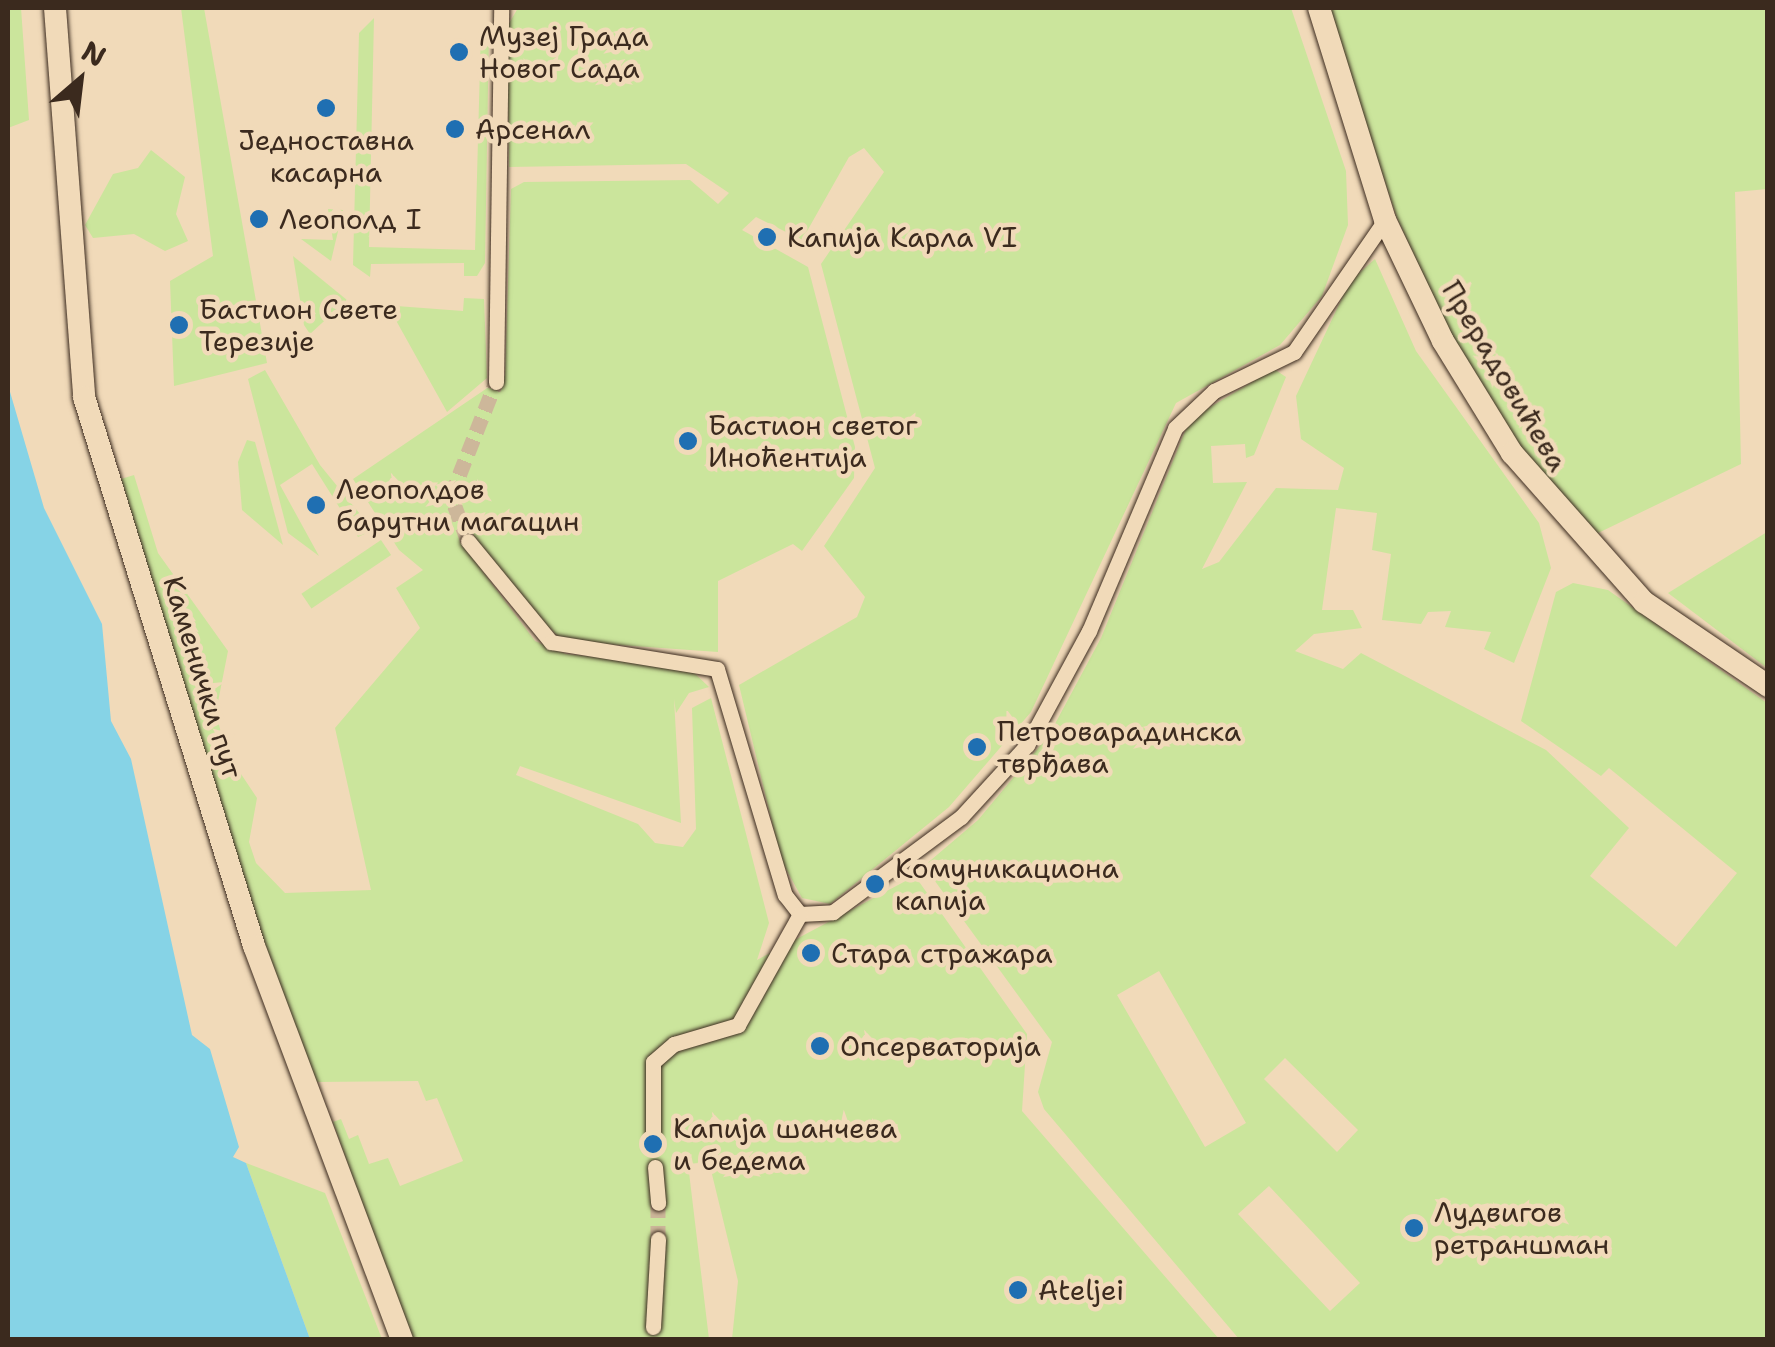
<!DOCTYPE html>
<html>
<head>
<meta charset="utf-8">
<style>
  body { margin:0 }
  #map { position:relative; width:1775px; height:1347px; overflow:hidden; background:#f1dab9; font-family:"Shantell Sans",sans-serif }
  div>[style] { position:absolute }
  .green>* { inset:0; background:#cbe59c; transform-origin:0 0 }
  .water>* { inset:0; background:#86d3e6 }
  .street-tunnel>* { height:15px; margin-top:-7.5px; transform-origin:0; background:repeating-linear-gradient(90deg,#cdb79a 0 15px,transparent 0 23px) }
  .roads { filter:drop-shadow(0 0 2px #3b2a1e) drop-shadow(0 0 2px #3b2a1e) }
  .street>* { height:15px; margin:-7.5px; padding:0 7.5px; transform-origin:7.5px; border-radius:7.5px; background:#f1dab9 }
  .secondary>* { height:22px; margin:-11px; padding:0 11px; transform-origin:11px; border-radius:11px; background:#f1dab9 }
  .dots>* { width:28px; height:28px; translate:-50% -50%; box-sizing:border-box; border:5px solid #f1dab9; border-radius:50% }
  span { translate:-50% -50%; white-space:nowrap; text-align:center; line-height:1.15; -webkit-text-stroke:9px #f1dab9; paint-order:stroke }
  .poi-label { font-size:28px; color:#3b2a1e }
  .left { translate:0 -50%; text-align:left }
  .street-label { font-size:28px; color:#3b2a1e }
  .frame { position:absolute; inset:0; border:10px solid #3b2a1e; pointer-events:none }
  .north { position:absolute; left:30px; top:30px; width:100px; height:100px; -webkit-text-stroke:8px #f1dab9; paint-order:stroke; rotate:28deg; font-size:28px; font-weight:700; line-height:40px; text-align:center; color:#3b2a1e }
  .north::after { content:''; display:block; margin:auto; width:35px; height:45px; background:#3b2a1e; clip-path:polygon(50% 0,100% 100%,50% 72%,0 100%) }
</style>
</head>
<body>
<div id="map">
  <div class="green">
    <i style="clip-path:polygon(8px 8px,21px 8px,29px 120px,8px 128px)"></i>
    <i style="clip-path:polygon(181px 8px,204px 8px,267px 363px,174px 386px,170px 281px,213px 256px)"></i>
    <i style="clip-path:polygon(518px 8px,1291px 8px,1346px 171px,1348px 225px,1322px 296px,1280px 345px,1176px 403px,1031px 712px,949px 807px,830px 904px,802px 898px,781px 860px,739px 685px,857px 617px,865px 597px,824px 546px,875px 468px,821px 264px,884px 172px,864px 148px,849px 157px,802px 240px,756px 217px,742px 230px,808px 267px,855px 447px,854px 478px,802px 551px,793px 544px,718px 581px,718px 652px,563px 641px,463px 545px,535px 641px,566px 654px,687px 666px,709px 687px,689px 693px,676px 713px,674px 699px,681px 823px,520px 766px,516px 775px,638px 824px,655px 843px,683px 847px,696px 829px,692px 708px,711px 698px,769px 923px,757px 960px,915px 876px,1027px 1034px,1022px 1111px,1219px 1339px,732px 1339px,738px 1281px,709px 1162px,688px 1164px,709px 1339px,410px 1339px,333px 1122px,341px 1119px,349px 1139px,358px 1135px,369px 1164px,388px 1158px,400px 1186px,463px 1161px,437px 1098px,426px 1101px,418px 1081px,317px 1082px,289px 1027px,121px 479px,134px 475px,158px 553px,228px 651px,216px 712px,225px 750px,257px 798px,249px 842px,256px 863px,285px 893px,371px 890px,335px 728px,420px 628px,396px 588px,423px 570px,399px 550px,353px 479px,505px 376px,511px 189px,524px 182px,690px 180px,718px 204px,729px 193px,686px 164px,509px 167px,507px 27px)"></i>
    <i style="clip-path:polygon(1327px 8px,1767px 8px,1767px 189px,1735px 192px,1741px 464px,1596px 534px,1521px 451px,1451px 335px,1397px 218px)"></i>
    <i style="clip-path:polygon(374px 18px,369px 247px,475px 250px,481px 29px,489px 29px,485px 263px,477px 276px,464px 276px,464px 263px,371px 264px,370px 277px,353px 265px,359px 33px)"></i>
    <i style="clip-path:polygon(151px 150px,185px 177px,176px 214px,188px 241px,165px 251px,134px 234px,93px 238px,85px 225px,113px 174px,138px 168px)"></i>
    <i style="clip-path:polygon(328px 209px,343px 210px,331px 261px,301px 239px,333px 240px)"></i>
    <i style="clip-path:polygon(293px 256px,347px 300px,310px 334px,304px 325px)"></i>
    <i style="clip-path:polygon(evenodd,1375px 259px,1416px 351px,1539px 523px,1551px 568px,1514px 663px,1484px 649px,1491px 632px,1445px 627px,1451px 611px,1428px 612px,1421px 624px,1382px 620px,1391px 554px,1372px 550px,1377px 513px,1336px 508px,1322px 610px,1353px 610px,1362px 628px,1314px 634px,1295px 651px,1343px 669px,1361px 653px,1546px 750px,1629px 828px,1590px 876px,1676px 947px,1737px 873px,1609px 768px,1601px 776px,1521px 721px,1556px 592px,1573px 583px,1608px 590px,1767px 703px,1765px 1339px,1239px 1339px,1044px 1109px,1038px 1092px,1052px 1042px,924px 866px,978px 820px,1049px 735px,1101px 638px,1190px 419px,1274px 369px,1286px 377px,1254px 455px,1246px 458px,1245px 444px,1211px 446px,1213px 483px,1247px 482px,1202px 569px,1219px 562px,1276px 488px,1338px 490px,1344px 468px,1301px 439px,1296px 396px,1350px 281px,1375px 259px,1159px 971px,1246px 1123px,1205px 1147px,1117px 995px,1159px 971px,1375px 259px,1285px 1058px,1358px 1130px,1337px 1152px,1264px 1079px,1285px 1058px,1375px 259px,1269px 1186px,1360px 1283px,1330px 1311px,1238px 1214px,1269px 1186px)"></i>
    <i style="clip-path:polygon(464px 298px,484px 299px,487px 378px,447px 412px,393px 315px,369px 314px,370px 304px,463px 311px)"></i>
    <i style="clip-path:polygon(265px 370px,320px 465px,373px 530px,358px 537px,312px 464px,280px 485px,319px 556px,288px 533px,248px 379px)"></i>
    <i style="clip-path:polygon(247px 440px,255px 442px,283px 545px,242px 510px,238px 462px)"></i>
    <i style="clip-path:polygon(1767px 532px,1767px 668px,1668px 593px)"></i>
    <i style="left:381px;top:540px;width:18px;height:96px;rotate:56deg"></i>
    <i style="clip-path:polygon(246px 1163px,325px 1193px,382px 1339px,310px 1339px)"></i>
  </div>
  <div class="water">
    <i style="clip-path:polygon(8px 385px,44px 508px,102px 624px,111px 721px,131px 759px,192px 1035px,210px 1049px,239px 1147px,233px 1157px,246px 1163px,310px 1339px,8px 1339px)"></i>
  </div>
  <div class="street-tunnel">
    <i style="left:468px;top:541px;width:48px;rotate:-110.7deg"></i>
    <i style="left:451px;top:496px;width:123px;rotate:-68.5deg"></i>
    <i style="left:658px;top:1203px;width:36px;rotate:90deg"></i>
  </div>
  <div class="roads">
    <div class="street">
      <i style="left:496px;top:382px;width:374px;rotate:-89.2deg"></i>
      <i style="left:468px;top:541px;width:131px;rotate:50.6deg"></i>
      <i style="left:551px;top:642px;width:168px;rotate:9.2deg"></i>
      <i style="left:717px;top:669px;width:236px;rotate:73.3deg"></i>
      <i style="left:785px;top:895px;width:24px;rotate:52deg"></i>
      <i style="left:800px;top:914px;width:33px;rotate:-3deg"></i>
      <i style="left:833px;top:912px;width:159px;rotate:-36.6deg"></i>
      <i style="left:961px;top:817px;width:98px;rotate:-47.5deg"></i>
      <i style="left:1027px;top:745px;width:130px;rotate:-61.5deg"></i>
      <i style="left:1089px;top:631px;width:220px;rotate:-67deg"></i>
      <i style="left:1175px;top:428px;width:54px;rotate:-43.5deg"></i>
      <i style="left:1214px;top:391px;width:89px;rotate:-26deg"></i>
      <i style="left:1294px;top:352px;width:160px;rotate:-55.4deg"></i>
      <i style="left:653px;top:1144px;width:82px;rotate:-90deg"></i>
      <i style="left:653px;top:1062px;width:28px;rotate:-41deg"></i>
      <i style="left:674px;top:1044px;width:67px;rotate:-16.5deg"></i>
      <i style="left:738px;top:1025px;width:127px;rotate:-60.8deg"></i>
      <i style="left:655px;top:1167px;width:36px;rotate:85deg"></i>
      <i style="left:653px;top:1327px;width:88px;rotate:-86.7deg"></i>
    </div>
    <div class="secondary">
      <i style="left:55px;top:8px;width:390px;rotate:85.7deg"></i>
      <i style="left:84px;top:397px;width:575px;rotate:72.79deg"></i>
      <i style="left:254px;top:946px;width:421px;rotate:69.4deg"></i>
      <i style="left:1319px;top:8px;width:222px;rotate:72.7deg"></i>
      <i style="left:1385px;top:220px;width:134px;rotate:64.4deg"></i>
      <i style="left:1443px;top:341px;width:132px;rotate:58.4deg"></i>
      <i style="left:1512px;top:453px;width:199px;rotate:48.5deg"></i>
      <i style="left:1644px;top:602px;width:150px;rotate:34.1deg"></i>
    </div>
  </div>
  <div class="dots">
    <i style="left:459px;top:52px;background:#1f6fb2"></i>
    <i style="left:326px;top:108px;background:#1f6fb2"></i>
    <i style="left:455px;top:129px;background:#1f6fb2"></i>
    <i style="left:259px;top:219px;background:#1f6fb2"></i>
    <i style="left:767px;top:237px;background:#1f6fb2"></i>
    <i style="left:179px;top:325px;background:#1f6fb2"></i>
    <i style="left:688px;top:441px;background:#1f6fb2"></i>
    <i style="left:316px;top:505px;background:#1f6fb2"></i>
    <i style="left:977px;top:747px;background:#1f6fb2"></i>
    <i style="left:875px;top:884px;background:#1f6fb2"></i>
    <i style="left:811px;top:953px;background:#1f6fb2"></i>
    <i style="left:820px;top:1046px;background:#1f6fb2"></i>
    <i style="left:653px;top:1144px;background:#1f6fb2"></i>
    <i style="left:1414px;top:1228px;background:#1f6fb2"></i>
    <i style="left:1018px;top:1290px;background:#1f6fb2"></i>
  </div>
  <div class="poi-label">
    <span class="left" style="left:479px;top:52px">Музеј Града<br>Новог Сада</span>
    <span class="left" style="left:475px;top:129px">Арсенал</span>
    <span style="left:326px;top:156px">Једноставна<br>касарна</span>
    <span class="left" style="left:279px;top:219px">Леополд I</span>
    <span class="left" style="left:787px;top:237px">Капија Карла VI</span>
    <span class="left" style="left:199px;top:325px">Бастион Свете<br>Терезије</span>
    <span class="left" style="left:708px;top:441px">Бастион светог<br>Иноћентија</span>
    <span class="left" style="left:336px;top:505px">Леополдов<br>барутни магацин</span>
    <span class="left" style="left:997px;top:747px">Петроварадинска<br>тврђава</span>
    <span class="left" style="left:895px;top:884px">Комуникациона<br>капија</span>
    <span class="left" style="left:831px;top:953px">Стара стражара</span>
    <span class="left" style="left:840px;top:1046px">Опсерваторија</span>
    <span class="left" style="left:673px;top:1144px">Капија шанчева<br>и бедема</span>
    <span class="left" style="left:1434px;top:1228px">Лудвигов<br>ретраншман</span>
    <span class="left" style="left:1038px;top:1290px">Ateljei</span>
  </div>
  <div class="street-label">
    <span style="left:1505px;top:376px;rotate:59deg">Прерадовићева</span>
    <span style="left:203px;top:677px;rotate:73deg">Каменички пут</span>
  </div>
  <div class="frame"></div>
  <div class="north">N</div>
</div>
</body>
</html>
